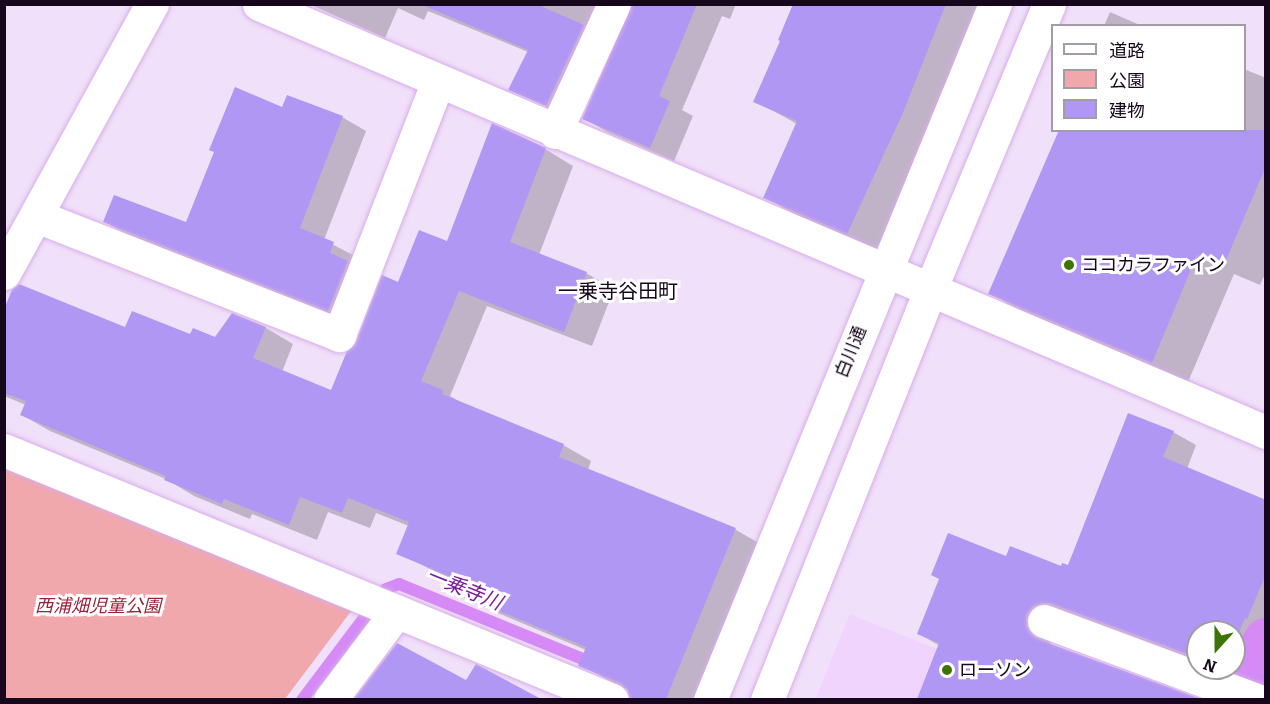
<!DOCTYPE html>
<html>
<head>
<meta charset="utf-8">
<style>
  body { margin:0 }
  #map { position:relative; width:1270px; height:704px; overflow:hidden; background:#f1e0f9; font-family:Bitter,"Noto Sans JP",serif }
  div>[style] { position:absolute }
  .built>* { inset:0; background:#f0d4fd }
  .green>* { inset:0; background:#f1a8ad }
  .shadow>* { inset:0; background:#0003 }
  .stream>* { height:12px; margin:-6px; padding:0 6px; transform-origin:6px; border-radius:6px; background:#d58af6 }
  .canal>* { height:44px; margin:-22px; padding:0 22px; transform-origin:22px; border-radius:22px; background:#d58af6 }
  .building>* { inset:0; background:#b097f4 }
  .roads { filter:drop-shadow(0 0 2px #d7adea) drop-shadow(0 0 2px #d7adea) }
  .minor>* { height:33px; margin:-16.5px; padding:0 16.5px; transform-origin:16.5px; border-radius:16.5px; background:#fff }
  .dots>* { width:16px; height:16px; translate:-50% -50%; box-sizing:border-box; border:3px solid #fff; border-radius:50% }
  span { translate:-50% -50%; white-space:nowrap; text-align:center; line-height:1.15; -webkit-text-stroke:6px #fff; paint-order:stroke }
  .poi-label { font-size:18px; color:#16071c }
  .left { translate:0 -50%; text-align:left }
  .street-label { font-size:18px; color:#16071c }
  .park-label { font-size:18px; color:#9b203a; font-style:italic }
  .neighbourhood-label { font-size:20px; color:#16071c }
  .water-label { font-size:20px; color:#7a1a9b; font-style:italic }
  .frame { position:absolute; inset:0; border:6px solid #16071c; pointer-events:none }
  .legend { position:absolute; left:1051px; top:24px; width:195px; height:108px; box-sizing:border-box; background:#fff; border:2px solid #a29ca4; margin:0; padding:8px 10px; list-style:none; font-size:18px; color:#16071c }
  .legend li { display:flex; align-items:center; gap:12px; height:30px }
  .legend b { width:30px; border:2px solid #a29ca4 }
  .north { position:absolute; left:1186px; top:620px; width:60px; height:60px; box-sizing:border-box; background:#fff; border:2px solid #a29ca4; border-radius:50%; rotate:201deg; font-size:16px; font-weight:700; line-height:24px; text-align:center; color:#16071c }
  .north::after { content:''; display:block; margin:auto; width:21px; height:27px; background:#3c7506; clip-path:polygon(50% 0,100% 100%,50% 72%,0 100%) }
</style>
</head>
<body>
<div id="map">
  <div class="built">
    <i style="clip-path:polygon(850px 614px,1010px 678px,1002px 699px,815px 700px)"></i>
  </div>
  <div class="green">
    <i style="clip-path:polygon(4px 469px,355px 606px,285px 699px,5px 699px)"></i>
  </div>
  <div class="shadow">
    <i style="clip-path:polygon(309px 4px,621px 4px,568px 117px,510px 89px,528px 52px,428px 11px,424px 20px,398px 8px,385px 38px)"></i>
    <i style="clip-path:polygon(634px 4px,736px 4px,730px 19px,722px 16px,682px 110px,693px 116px,674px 161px,607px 132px,584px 118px)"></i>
    <i style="clip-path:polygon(794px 4px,982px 4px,931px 132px,877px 249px,794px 214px,765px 197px,797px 124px,755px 101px,782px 41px)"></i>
    <i style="clip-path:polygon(1110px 12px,1142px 26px,1104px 26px)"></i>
    <i style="clip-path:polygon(1244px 69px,1266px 78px,1266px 272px,1260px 285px,1234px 274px,1188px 382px,1026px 314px,990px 293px,1244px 130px)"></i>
    <i style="clip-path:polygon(283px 109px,342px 117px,366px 131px,324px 240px,357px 257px,352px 323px,128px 235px,105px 222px,186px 224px)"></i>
    <i style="clip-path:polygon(545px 149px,573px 166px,539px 255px,586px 273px,614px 289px,592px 346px,487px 306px,450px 396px,467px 406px,563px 445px,591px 461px,588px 470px,736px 530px,764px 546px,694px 700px,632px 700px,629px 691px,580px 665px,586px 650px,474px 603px,446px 587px,450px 579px,398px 553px,409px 526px,376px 513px,370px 528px,328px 512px,317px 540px,252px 514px,250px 519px,194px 496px,166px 479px,50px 431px,22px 415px,26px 405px,4px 396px,4px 311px,215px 339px,266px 328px,293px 344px,282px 372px,332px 391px,358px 343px,399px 284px,447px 243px)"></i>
    <i style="clip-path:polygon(1173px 432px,1196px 445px,1187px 469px,1266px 501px,1266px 638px,1248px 680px,1215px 668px,1234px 668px,1234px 632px,1198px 632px,1198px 662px,1048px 638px,1051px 645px,1197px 700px,919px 700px,940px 646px,919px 634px,1007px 558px,1068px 567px)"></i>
    <i style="clip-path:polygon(397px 645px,466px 682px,526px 692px,538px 700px,355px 700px)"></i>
  </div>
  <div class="stream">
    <i style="left:302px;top:700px;width:139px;rotate:-52.9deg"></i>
    <i style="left:386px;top:589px;width:14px;rotate:-21deg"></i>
    <i style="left:399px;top:584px;width:212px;rotate:22.2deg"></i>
  </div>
  <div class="canal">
    <i style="left:1232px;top:700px;width:69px;rotate:-60.5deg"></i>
  </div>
  <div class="building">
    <i style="clip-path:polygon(420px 4px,536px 4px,584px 25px,546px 106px,508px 90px,528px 50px)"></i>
    <i style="clip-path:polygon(632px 4px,697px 4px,659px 96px,670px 101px,650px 148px,582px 119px)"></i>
    <i style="clip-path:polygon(793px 4px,946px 4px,902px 115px,847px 234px,763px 198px,797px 121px,753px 102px,780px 41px,778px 40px)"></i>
    <i style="clip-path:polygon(235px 87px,282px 107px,287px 95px,343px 116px,300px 228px,334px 242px,330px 253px,348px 261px,328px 311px,103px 222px,114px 195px,186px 222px,214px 152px,209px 150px)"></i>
    <i style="clip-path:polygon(492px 123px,546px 148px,510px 242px,587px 272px,564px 332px,459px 291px,421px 381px,443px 390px,442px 394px,564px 444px,559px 457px,736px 528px,666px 699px,630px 699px,627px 689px,620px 683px,578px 666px,586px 647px,444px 588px,449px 576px,396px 554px,409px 522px,348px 498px,342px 513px,300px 497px,289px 525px,224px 499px,222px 504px,164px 480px,166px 476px,20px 415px,26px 401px,4px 393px,4px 309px,12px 290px,19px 284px,125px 327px,132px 311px,190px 334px,193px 328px,215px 337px,232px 313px,266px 327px,253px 358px,331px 390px,347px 351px,356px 342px,382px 275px,398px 282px,419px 230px,447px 241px)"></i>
    <i style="clip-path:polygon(1059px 130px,1266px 130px,1266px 166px,1224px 265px,1197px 255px,1152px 363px,988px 294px)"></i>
    <i style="clip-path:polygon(1128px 413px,1174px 431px,1163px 457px,1266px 500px,1266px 574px,1247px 619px,1245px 618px,1234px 645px,1234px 632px,1198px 632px,1198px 658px,1050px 603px,1040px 603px,1032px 607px,1026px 615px,1026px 625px,1030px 633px,1037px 639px,1201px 699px,917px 699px,939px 643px,917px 634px,939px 579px,931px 575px,948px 533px,1006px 556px,1010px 546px,1061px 566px,1062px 563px,1068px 565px)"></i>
    <i style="clip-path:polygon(397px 643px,466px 680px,476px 664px,541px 699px,354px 699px)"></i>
  </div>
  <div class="roads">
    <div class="minor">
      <i style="left:259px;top:4px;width:1094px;rotate:23.03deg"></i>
      <i style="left:555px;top:132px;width:141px;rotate:-65.3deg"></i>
      <i style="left:36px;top:216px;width:326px;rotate:21.4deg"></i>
      <i style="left:339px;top:335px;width:273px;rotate:-68.7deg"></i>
      <i style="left:4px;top:273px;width:307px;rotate:-61.2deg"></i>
      <i style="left:4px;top:450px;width:657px;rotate:22.35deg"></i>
      <i style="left:1044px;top:621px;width:226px;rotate:20.4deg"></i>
      <i style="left:330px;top:700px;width:111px;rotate:-53deg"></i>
      <i style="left:710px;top:700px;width:752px;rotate:-67.73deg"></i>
      <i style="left:767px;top:700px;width:441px;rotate:-68.3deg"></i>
      <i style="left:930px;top:290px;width:310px;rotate:-67.4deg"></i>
    </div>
  </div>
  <div class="dots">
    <i style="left:1069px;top:265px;background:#3c7506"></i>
    <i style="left:947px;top:670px;background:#3c7506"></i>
  </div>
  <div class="poi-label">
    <span class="left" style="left:1081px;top:265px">ココカラファイン</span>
    <span class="left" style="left:959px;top:670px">ローソン</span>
  </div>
  <div class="street-label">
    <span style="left:851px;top:352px;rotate:-68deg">白川通</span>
  </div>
  <div class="park-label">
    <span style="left:98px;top:606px">西浦畑児童公園</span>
  </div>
  <div class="neighbourhood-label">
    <span style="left:618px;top:291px">一乗寺谷田町</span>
  </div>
  <div class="water-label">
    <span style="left:464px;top:589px;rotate:22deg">一乗寺川</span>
  </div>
  <div class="frame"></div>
  <ul class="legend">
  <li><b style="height:8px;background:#fff"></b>道路</li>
  <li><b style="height:16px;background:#f1a8ad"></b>公園</li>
  <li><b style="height:16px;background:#b097f4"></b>建物</li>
  </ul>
  <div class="north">N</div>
</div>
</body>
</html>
